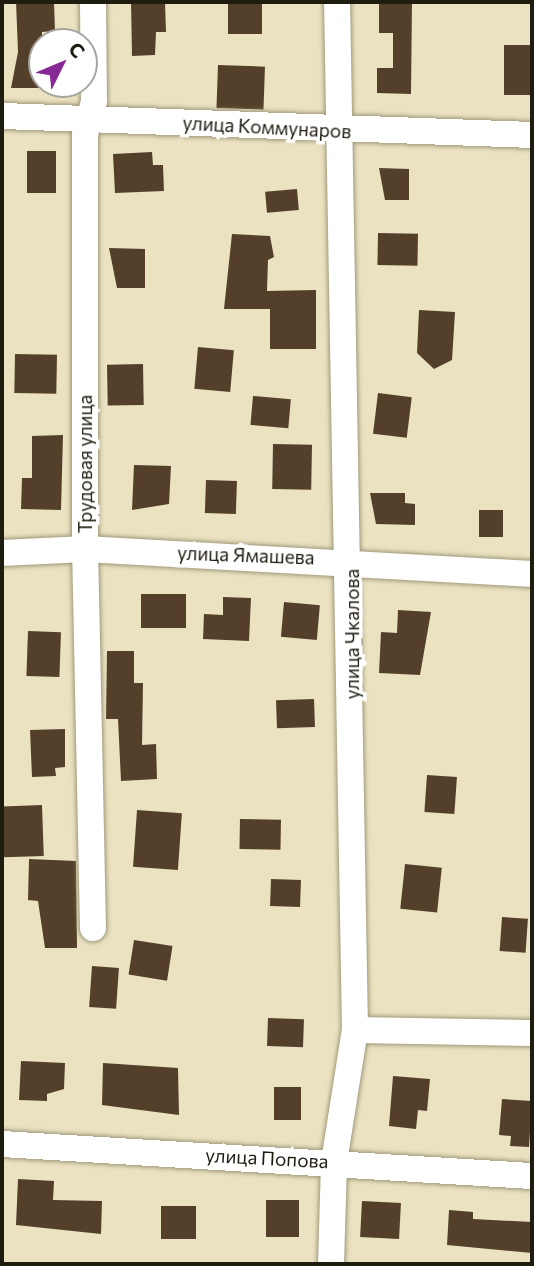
<!DOCTYPE html>
<html>
<head>
<meta charset="utf-8">
<style>
  body { margin:0 }
  #map { position:relative; width:534px; height:1266px; overflow:hidden; background:#eae2c1; font-family:Commissioner,sans-serif }
  div>[style] { position:absolute }
  .building>* { inset:0; background:#54402a; transform-origin:0 0 }
  .roads { filter:drop-shadow(0 0 2px #a0997a) drop-shadow(0 0 2px #a0997a) }
  .minor>* { height:26px; margin:-13px; padding:0 13px; transform-origin:13px; border-radius:13px; background:#fff }
  span { translate:-50% -50%; white-space:nowrap; text-align:center; line-height:1.15; -webkit-text-stroke:7px #fff; paint-order:stroke }
  .street-label { font-size:19px; color:#1e1b0f }
  .frame { position:absolute; inset:0; border:4px solid #1e1b0f; pointer-events:none }
  .north { position:absolute; left:28px; top:28px; width:70px; height:70px; box-sizing:border-box; background:#fff; border:2px solid #a5a49f; border-radius:50%; rotate:47deg; font-size:19px; font-weight:700; line-height:28px; text-align:center; color:#1e1b0f }
  .north::after { content:''; display:block; margin:auto; width:24px; height:32px; background:#862994; clip-path:polygon(50% 0,100% 100%,50% 72%,0 100%) }
</style>
</head>
<body>
<div id="map">
  <div class="building">
    <i style="clip-path:polygon(16px 2px,54px 2px,55px 31px,42px 32px,42px 88px,11px 88px,18px 52px)"></i>
    <i style="clip-path:polygon(131px 2px,165px 2px,166px 32px,156px 32px,155px 55px,132px 56px)"></i>
    <i style="left:228px;top:2px;width:34px;height:32px"></i>
    <i style="clip-path:polygon(379px 2px,412px 2px,411px 94px,377px 93px,377px 68px,393px 68px,393px 33px,379px 33px)"></i>
    <i style="left:504px;top:45px;width:28px;height:50px"></i>
    <i style="left:218px;top:65px;width:47px;height:43px;rotate:2deg"></i>
    <i style="left:27px;top:151px;width:29px;height:42px"></i>
    <i style="clip-path:polygon(152px 152px,153px 165px,163px 165px,164px 191px,115px 193px,113px 154px)"></i>
    <i style="clip-path:polygon(379px 168px,409px 169px,409px 200px,385px 200px)"></i>
    <i style="left:297px;top:189px;width:21px;height:32px;rotate:85deg"></i>
    <i style="left:378px;top:233px;width:40px;height:32px;rotate:1deg"></i>
    <i style="clip-path:polygon(232px 234px,270px 236px,274px 257px,268px 260px,267px 291px,316px 290px,316px 349px,270px 349px,270px 309px,224px 309px)"></i>
    <i style="clip-path:polygon(109px 248px,145px 249px,145px 288px,117px 288px)"></i>
    <i style="clip-path:polygon(419px 310px,455px 312px,452px 360px,434px 369px,417px 353px)"></i>
    <i style="left:198px;top:347px;width:36px;height:42px;rotate:5deg"></i>
    <i style="left:15px;top:354px;width:42px;height:39px;rotate:1deg"></i>
    <i style="left:143px;top:364px;width:41px;height:36px;rotate:89deg"></i>
    <i style="left:378px;top:393px;width:34px;height:41px;rotate:7deg"></i>
    <i style="left:253px;top:396px;width:38px;height:29px;rotate:5deg"></i>
    <i style="clip-path:polygon(63px 435px,61px 510px,21px 509px,22px 478px,32px 478px,32px 436px)"></i>
    <i style="left:273px;top:444px;width:39px;height:45px;rotate:1deg"></i>
    <i style="clip-path:polygon(134px 465px,171px 466px,169px 504px,132px 510px)"></i>
    <i style="left:206px;top:480px;width:31px;height:33px;rotate:2deg"></i>
    <i style="clip-path:polygon(370px 493px,405px 493px,405px 503px,415px 504px,415px 525px,376px 524px)"></i>
    <i style="left:479px;top:510px;width:24px;height:27px"></i>
    <i style="left:141px;top:594px;width:45px;height:34px"></i>
    <i style="clip-path:polygon(223px 597px,251px 598px,249px 641px,203px 639px,204px 614px,223px 615px)"></i>
    <i style="left:284px;top:602px;width:36px;height:35px;rotate:5deg"></i>
    <i style="clip-path:polygon(398px 610px,431px 612px,420px 675px,379px 673px,381px 632px,397px 633px)"></i>
    <i style="left:28px;top:631px;width:33px;height:45px;rotate:2deg"></i>
    <i style="clip-path:polygon(107px 651px,134px 651px,134px 683px,143px 683px,142px 745px,156px 744px,157px 779px,121px 781px,118px 719px,106px 719px)"></i>
    <i style="left:314px;top:699px;width:28px;height:38px;rotate:88deg"></i>
    <i style="clip-path:polygon(65px 729px,65px 767px,55px 768px,56px 776px,32px 777px,30px 730px)"></i>
    <i style="left:427px;top:775px;width:30px;height:37px;rotate:4deg"></i>
    <i style="left:42px;top:805px;width:51px;height:40px;rotate:88deg"></i>
    <i style="left:137px;top:810px;width:45px;height:57px;rotate:4deg"></i>
    <i style="left:240px;top:819px;width:41px;height:30px;rotate:1deg"></i>
    <i style="clip-path:polygon(29px 859px,76px 861px,77px 948px,45px 948px,38px 901px,28px 900px)"></i>
    <i style="left:405px;top:864px;width:37px;height:45px;rotate:6deg"></i>
    <i style="left:271px;top:879px;width:30px;height:27px;rotate:2deg"></i>
    <i style="left:502px;top:917px;width:26px;height:34px;rotate:4deg"></i>
    <i style="left:134px;top:940px;width:39px;height:35px;rotate:9deg"></i>
    <i style="left:92px;top:966px;width:27px;height:41px;rotate:4deg"></i>
    <i style="left:268px;top:1018px;width:36px;height:28px;rotate:2deg"></i>
    <i style="clip-path:polygon(21px 1061px,65px 1063px,64px 1089px,47px 1094px,47px 1101px,19px 1100px)"></i>
    <i style="clip-path:polygon(103px 1063px,178px 1068px,179px 1115px,102px 1105px)"></i>
    <i style="clip-path:polygon(393px 1076px,430px 1079px,427px 1111px,418px 1110px,416px 1129px,389px 1126px)"></i>
    <i style="left:274px;top:1087px;width:27px;height:33px"></i>
    <i style="clip-path:polygon(502px 1099px,532px 1101px,529px 1147px,510px 1146px,511px 1136px,499px 1135px)"></i>
    <i style="clip-path:polygon(18px 1179px,54px 1181px,53px 1200px,102px 1201px,101px 1234px,16px 1225px)"></i>
    <i style="left:299px;top:1200px;width:37px;height:33px;rotate:90deg"></i>
    <i style="left:362px;top:1201px;width:39px;height:36px;rotate:3deg"></i>
    <i style="left:196px;top:1206px;width:33px;height:35px;rotate:90deg"></i>
    <i style="clip-path:polygon(449px 1210px,473px 1212px,473px 1219px,532px 1222px,532px 1253px,447px 1245px)"></i>
  </div>
  <div class="roads">
    <div class="minor">
      <i style="left:2px;top:116px;width:530px;rotate:2.05deg"></i>
      <i style="left:2px;top:553px;width:83px;rotate:-2.8deg"></i>
      <i style="left:85px;top:549px;width:448px;rotate:3.2deg"></i>
      <i style="left:93px;top:928px;width:379px;rotate:-91.2deg"></i>
      <i style="left:85px;top:549px;width:414px;rotate:-90deg"></i>
      <i style="left:85px;top:135px;width:35px;rotate:-75deg"></i>
      <i style="left:94px;top:101px;width:99px;rotate:-90.6deg"></i>
      <i style="left:355px;top:1030px;width:177px;rotate:1deg"></i>
      <i style="left:2px;top:1144px;width:531px;rotate:3.46deg"></i>
      <i style="left:331px;top:1264px;width:102px;rotate:-88.3deg"></i>
      <i style="left:334px;top:1162px;width:134px;rotate:-81deg"></i>
      <i style="left:355px;top:1030px;width:1028px;rotate:-91deg"></i>
    </div>
  </div>
  <div class="street-label">
    <span style="left:267px;top:127px;rotate:3deg">улица Коммунаров</span>
    <span style="left:85px;top:464px;rotate:-90deg">Трудовая улица</span>
    <span style="left:246px;top:555px;rotate:2deg">улица Ямашева</span>
    <span style="left:352px;top:634px;rotate:-90deg">улица Чкалова</span>
    <span style="left:267px;top:1158px;rotate:3deg">улица Попова</span>
  </div>
  <div class="frame"></div>
  <div class="north">С</div>
</div>
</body>
</html>
